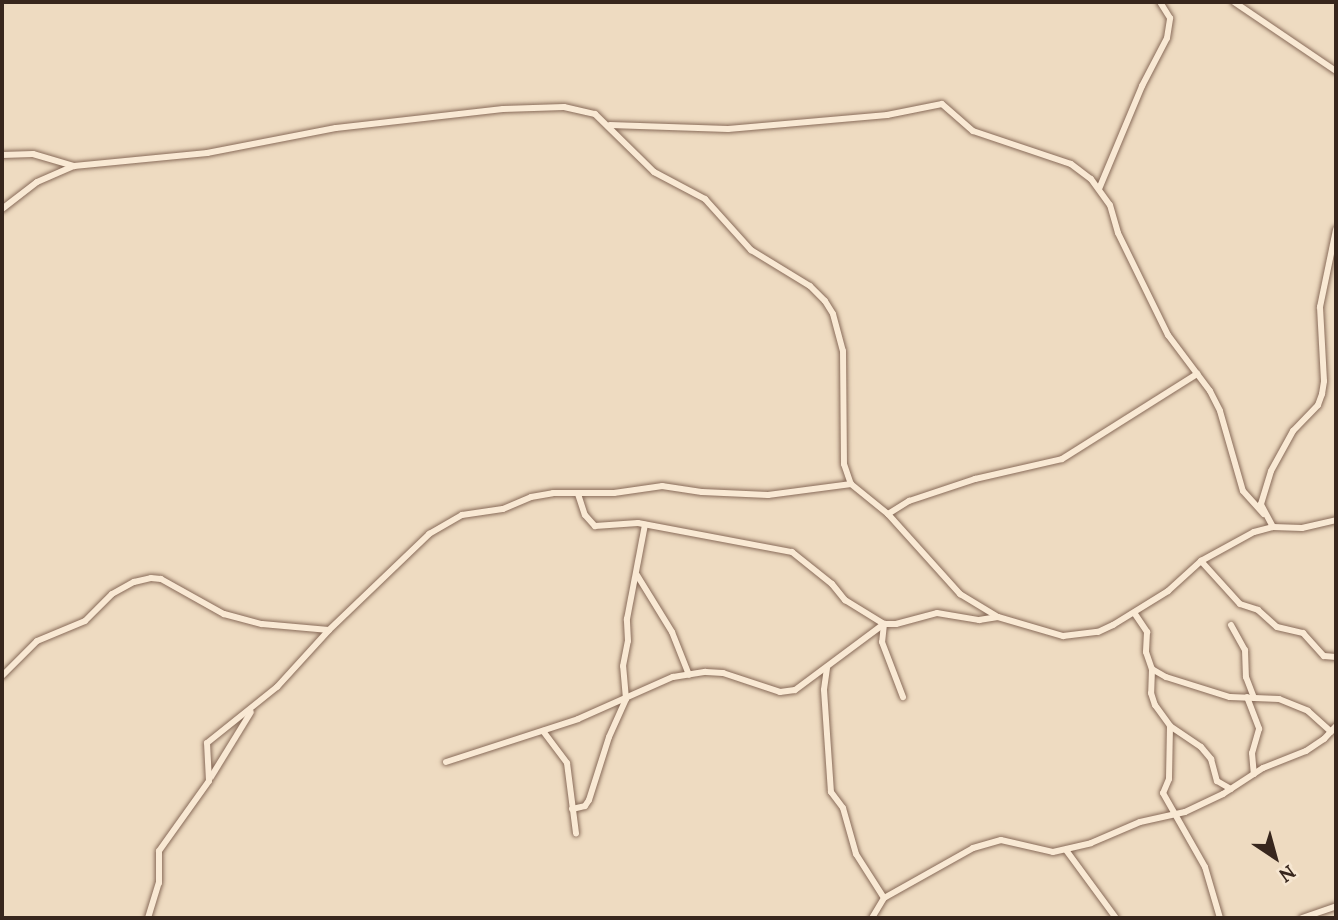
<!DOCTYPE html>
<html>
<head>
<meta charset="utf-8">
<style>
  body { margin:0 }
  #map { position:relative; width:1338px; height:920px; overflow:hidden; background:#eedbc1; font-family:Lora,serif }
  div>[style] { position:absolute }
  .roads { filter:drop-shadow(0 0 2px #886b59) drop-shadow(0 0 2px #886b59) }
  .street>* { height:6px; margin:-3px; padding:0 3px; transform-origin:3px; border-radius:3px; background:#f9e9d4 }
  span { translate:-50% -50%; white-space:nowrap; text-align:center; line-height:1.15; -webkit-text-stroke:5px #f6e6d1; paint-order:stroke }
  .frame { position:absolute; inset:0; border:4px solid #37261d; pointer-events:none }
  .north { position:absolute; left:1240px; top:822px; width:70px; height:70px; -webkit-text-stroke:5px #f6e6d1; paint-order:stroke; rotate:144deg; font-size:19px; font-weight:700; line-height:28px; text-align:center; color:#37261d }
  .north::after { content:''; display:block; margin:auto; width:24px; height:32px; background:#37261d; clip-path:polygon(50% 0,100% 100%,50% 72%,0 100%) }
</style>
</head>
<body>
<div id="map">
  <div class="roads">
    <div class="street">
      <i style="left:1234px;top:2px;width:123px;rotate:34.1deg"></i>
      <i style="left:610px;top:125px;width:118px;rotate:1.9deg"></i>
      <i style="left:728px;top:129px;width:160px;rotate:-5deg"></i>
      <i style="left:887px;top:115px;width:56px;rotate:-11.3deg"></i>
      <i style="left:942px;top:104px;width:41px;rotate:41.1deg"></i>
      <i style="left:973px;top:131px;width:103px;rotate:18.6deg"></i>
      <i style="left:1071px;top:164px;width:25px;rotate:37deg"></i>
      <i style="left:1091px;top:179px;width:32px;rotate:54deg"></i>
      <i style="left:1110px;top:205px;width:29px;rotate:74deg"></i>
      <i style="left:1118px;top:233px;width:114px;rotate:63.9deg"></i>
      <i style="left:1168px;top:335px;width:70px;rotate:53.1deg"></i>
      <i style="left:1210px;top:391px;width:22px;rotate:63deg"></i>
      <i style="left:1220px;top:411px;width:83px;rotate:74deg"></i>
      <i style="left:1243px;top:491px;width:31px;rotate:48deg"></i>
      <i style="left:2px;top:155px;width:31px;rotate:-2deg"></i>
      <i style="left:33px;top:154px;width:43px;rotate:16.3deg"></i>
      <i style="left:74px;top:166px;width:134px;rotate:-5.6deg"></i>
      <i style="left:207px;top:153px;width:131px;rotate:-11deg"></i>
      <i style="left:336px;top:128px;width:168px;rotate:-6.5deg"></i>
      <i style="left:503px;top:109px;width:61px;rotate:-1.9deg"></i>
      <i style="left:564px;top:107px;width:32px;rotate:13deg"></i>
      <i style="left:595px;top:114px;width:83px;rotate:44.5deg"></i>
      <i style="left:654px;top:172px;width:58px;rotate:27.9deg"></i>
      <i style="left:705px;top:199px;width:69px;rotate:48deg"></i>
      <i style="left:751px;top:250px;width:69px;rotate:31.4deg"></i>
      <i style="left:810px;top:286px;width:21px;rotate:45deg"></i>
      <i style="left:825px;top:301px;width:15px;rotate:58deg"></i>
      <i style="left:833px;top:314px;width:38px;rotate:75deg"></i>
      <i style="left:843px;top:351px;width:113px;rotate:89.5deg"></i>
      <i style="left:844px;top:464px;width:21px;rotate:71deg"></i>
      <i style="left:1099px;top:189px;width:112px;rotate:-67.3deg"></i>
      <i style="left:1142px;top:86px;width:54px;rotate:-62.5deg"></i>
      <i style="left:1167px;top:38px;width:20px;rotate:-81deg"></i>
      <i style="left:1170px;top:18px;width:19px;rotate:-122deg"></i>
      <i style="left:2px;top:209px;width:44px;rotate:-37.6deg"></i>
      <i style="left:37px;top:182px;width:40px;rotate:-23.4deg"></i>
      <i style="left:578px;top:494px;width:22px;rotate:72deg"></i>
      <i style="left:585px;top:515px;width:15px;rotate:48deg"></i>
      <i style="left:595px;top:526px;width:43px;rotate:-4deg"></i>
      <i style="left:638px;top:523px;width:157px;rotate:10.7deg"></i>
      <i style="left:792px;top:552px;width:51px;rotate:38.7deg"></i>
      <i style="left:832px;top:584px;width:21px;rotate:51deg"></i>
      <i style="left:845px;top:600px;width:46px;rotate:31.6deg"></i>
      <i style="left:884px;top:624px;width:12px"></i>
      <i style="left:896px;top:624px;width:42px;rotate:-15deg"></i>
      <i style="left:937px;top:613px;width:43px;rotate:9.5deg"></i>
      <i style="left:979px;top:620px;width:19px;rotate:-9deg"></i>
      <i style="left:888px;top:514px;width:25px;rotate:-32deg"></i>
      <i style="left:909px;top:501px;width:70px;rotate:-18.4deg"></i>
      <i style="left:975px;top:479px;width:89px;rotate:-12.9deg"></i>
      <i style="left:1062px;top:459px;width:160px;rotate:-32.2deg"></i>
      <i style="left:1273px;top:527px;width:26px;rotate:-118deg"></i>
      <i style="left:1261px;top:504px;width:34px;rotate:-73deg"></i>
      <i style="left:1271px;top:471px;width:46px;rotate:-61.2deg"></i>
      <i style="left:1293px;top:431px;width:36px;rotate:-46deg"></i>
      <i style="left:1318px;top:405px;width:12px;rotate:-70deg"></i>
      <i style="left:1322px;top:394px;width:13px;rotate:-81deg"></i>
      <i style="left:1324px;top:381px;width:74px;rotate:-93.1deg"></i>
      <i style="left:1320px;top:307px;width:79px;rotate:-78.3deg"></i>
      <i style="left:1201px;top:561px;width:58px;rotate:47.8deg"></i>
      <i style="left:1240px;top:604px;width:19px;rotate:18deg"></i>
      <i style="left:1258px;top:610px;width:25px;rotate:42deg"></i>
      <i style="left:1277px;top:627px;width:27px;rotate:13deg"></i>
      <i style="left:1303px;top:633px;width:31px;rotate:48deg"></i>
      <i style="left:1324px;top:656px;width:12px;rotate:5deg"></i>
      <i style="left:637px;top:575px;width:67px;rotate:58.4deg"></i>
      <i style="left:672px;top:632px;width:46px;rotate:68.4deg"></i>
      <i style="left:1135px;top:614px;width:22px;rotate:56deg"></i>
      <i style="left:1147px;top:632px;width:20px;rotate:93deg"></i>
      <i style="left:1146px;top:652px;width:18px;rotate:71deg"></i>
      <i style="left:1152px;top:669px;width:24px;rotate:92deg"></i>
      <i style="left:1151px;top:693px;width:13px;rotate:72deg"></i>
      <i style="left:1155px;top:705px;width:26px;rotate:54deg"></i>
      <i style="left:1170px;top:726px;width:37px;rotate:34deg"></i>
      <i style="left:1201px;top:747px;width:16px;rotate:50deg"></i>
      <i style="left:1211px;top:759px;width:23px;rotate:75deg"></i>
      <i style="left:1217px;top:781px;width:16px;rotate:30deg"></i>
      <i style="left:884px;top:624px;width:18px;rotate:96deg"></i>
      <i style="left:882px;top:642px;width:59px;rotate:69.1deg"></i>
      <i style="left:1231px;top:625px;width:29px;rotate:61deg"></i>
      <i style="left:1245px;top:650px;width:27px;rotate:88deg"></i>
      <i style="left:1246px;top:677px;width:22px;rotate:69deg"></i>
      <i style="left:827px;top:668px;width:22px;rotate:98deg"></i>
      <i style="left:824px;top:690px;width:102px;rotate:86.1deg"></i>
      <i style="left:831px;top:792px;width:20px;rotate:53deg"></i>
      <i style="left:843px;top:808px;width:48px;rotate:74.2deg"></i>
      <i style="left:856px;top:854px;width:52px;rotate:57.5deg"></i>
      <i style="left:1152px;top:669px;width:16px;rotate:30deg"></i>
      <i style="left:1166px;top:677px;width:67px;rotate:17.4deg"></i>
      <i style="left:1230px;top:697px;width:49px;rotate:2.3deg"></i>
      <i style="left:1279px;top:699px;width:31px;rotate:22deg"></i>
      <i style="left:1308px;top:711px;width:31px;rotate:42deg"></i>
      <i style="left:2px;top:676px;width:49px;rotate:-45deg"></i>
      <i style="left:37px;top:641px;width:52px;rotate:-22.6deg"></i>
      <i style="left:85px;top:621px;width:38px;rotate:-45deg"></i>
      <i style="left:112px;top:594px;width:25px;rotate:-29deg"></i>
      <i style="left:134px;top:582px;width:17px;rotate:-13deg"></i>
      <i style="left:151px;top:578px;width:10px;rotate:6deg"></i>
      <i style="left:161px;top:579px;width:72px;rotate:29.1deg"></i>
      <i style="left:224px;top:614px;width:39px;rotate:15deg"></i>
      <i style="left:262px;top:624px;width:67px;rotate:5.1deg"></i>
      <i style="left:1247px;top:697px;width:34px;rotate:69deg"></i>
      <i style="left:1259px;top:729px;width:25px;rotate:106deg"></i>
      <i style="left:1252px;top:753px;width:21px;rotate:85deg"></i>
      <i style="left:1170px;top:726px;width:53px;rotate:91.1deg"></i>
      <i style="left:1169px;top:779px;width:15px;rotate:113deg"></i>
      <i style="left:1163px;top:793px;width:85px;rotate:60.4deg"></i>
      <i style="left:1205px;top:867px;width:53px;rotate:73.6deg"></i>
      <i style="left:543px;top:731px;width:40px;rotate:53deg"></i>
      <i style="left:567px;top:763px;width:71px;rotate:82.7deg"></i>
      <i style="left:446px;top:762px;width:139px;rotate:-18deg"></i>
      <i style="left:578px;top:719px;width:104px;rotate:-23.9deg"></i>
      <i style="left:673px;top:677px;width:33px;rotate:-9deg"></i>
      <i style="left:706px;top:672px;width:17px;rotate:3deg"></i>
      <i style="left:723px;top:673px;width:60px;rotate:18.4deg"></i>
      <i style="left:780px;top:692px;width:15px;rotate:-8deg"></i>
      <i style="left:795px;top:690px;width:111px;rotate:-36.6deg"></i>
      <i style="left:211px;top:777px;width:76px;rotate:-58.4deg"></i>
      <i style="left:572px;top:809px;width:13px;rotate:-13deg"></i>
      <i style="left:585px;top:806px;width:7px;rotate:-56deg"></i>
      <i style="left:589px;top:800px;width:66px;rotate:-72.4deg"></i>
      <i style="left:609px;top:737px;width:42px;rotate:-65.9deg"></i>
      <i style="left:626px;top:699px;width:33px;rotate:-95deg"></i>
      <i style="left:623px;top:666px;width:25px;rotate:-79deg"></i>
      <i style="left:628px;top:641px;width:22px;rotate:-93deg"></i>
      <i style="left:627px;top:619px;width:96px;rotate:-79.2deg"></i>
      <i style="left:1066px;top:850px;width:84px;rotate:53.7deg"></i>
      <i style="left:148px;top:918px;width:37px;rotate:-73deg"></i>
      <i style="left:159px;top:883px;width:32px;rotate:-90deg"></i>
      <i style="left:159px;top:851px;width:86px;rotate:-54.5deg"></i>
      <i style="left:209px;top:781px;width:38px;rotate:-93deg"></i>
      <i style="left:207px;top:743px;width:90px;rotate:-38.7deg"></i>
      <i style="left:277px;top:687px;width:77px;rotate:-47.6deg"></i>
      <i style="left:329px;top:630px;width:139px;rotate:-43.8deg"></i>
      <i style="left:429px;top:534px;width:38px;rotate:-30deg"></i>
      <i style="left:462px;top:515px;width:41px;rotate:-8.3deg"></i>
      <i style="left:503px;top:509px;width:30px;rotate:-23deg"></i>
      <i style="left:531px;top:497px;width:22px;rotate:-10deg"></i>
      <i style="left:553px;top:493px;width:61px"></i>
      <i style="left:614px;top:493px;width:49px;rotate:-8.3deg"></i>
      <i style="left:662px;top:486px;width:40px;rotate:8.5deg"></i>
      <i style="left:702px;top:492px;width:66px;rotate:2.6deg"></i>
      <i style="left:768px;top:495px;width:84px;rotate:-7.5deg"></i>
      <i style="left:851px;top:484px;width:48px;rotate:39deg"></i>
      <i style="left:888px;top:514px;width:108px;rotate:48deg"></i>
      <i style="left:960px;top:594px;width:44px;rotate:31.2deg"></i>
      <i style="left:998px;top:617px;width:68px;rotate:16.3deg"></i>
      <i style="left:1063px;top:636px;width:35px;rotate:-7deg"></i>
      <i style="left:1098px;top:632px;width:17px;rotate:-25deg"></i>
      <i style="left:1113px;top:625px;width:65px;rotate:-31.7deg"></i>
      <i style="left:1168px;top:591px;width:45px;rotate:-42.3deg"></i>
      <i style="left:1201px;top:561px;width:60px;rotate:-28.7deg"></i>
      <i style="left:1254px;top:532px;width:20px;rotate:-15deg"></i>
      <i style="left:1273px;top:527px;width:29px;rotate:2deg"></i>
      <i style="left:1302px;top:528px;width:35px;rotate:-13deg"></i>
      <i style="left:872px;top:918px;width:23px;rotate:-59deg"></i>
      <i style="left:884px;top:898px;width:102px;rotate:-29.3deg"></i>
      <i style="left:973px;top:848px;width:29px;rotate:-16deg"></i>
      <i style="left:1001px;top:840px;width:53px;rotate:13deg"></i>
      <i style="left:1053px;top:852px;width:39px;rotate:-13deg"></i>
      <i style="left:1091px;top:843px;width:53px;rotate:-23.2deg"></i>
      <i style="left:1140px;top:822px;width:46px;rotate:-12.5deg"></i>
      <i style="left:1185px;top:812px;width:42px;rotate:-25.3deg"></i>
      <i style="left:1223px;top:794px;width:48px;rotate:-33deg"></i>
      <i style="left:1263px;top:768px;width:46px;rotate:-21.6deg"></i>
      <i style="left:1306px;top:751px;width:22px;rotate:-34deg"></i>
      <i style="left:1324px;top:739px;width:18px;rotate:-47deg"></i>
      <i style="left:1302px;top:918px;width:36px;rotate:-19deg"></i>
    </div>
  </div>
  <div class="frame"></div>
  <div class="north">N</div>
</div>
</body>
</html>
